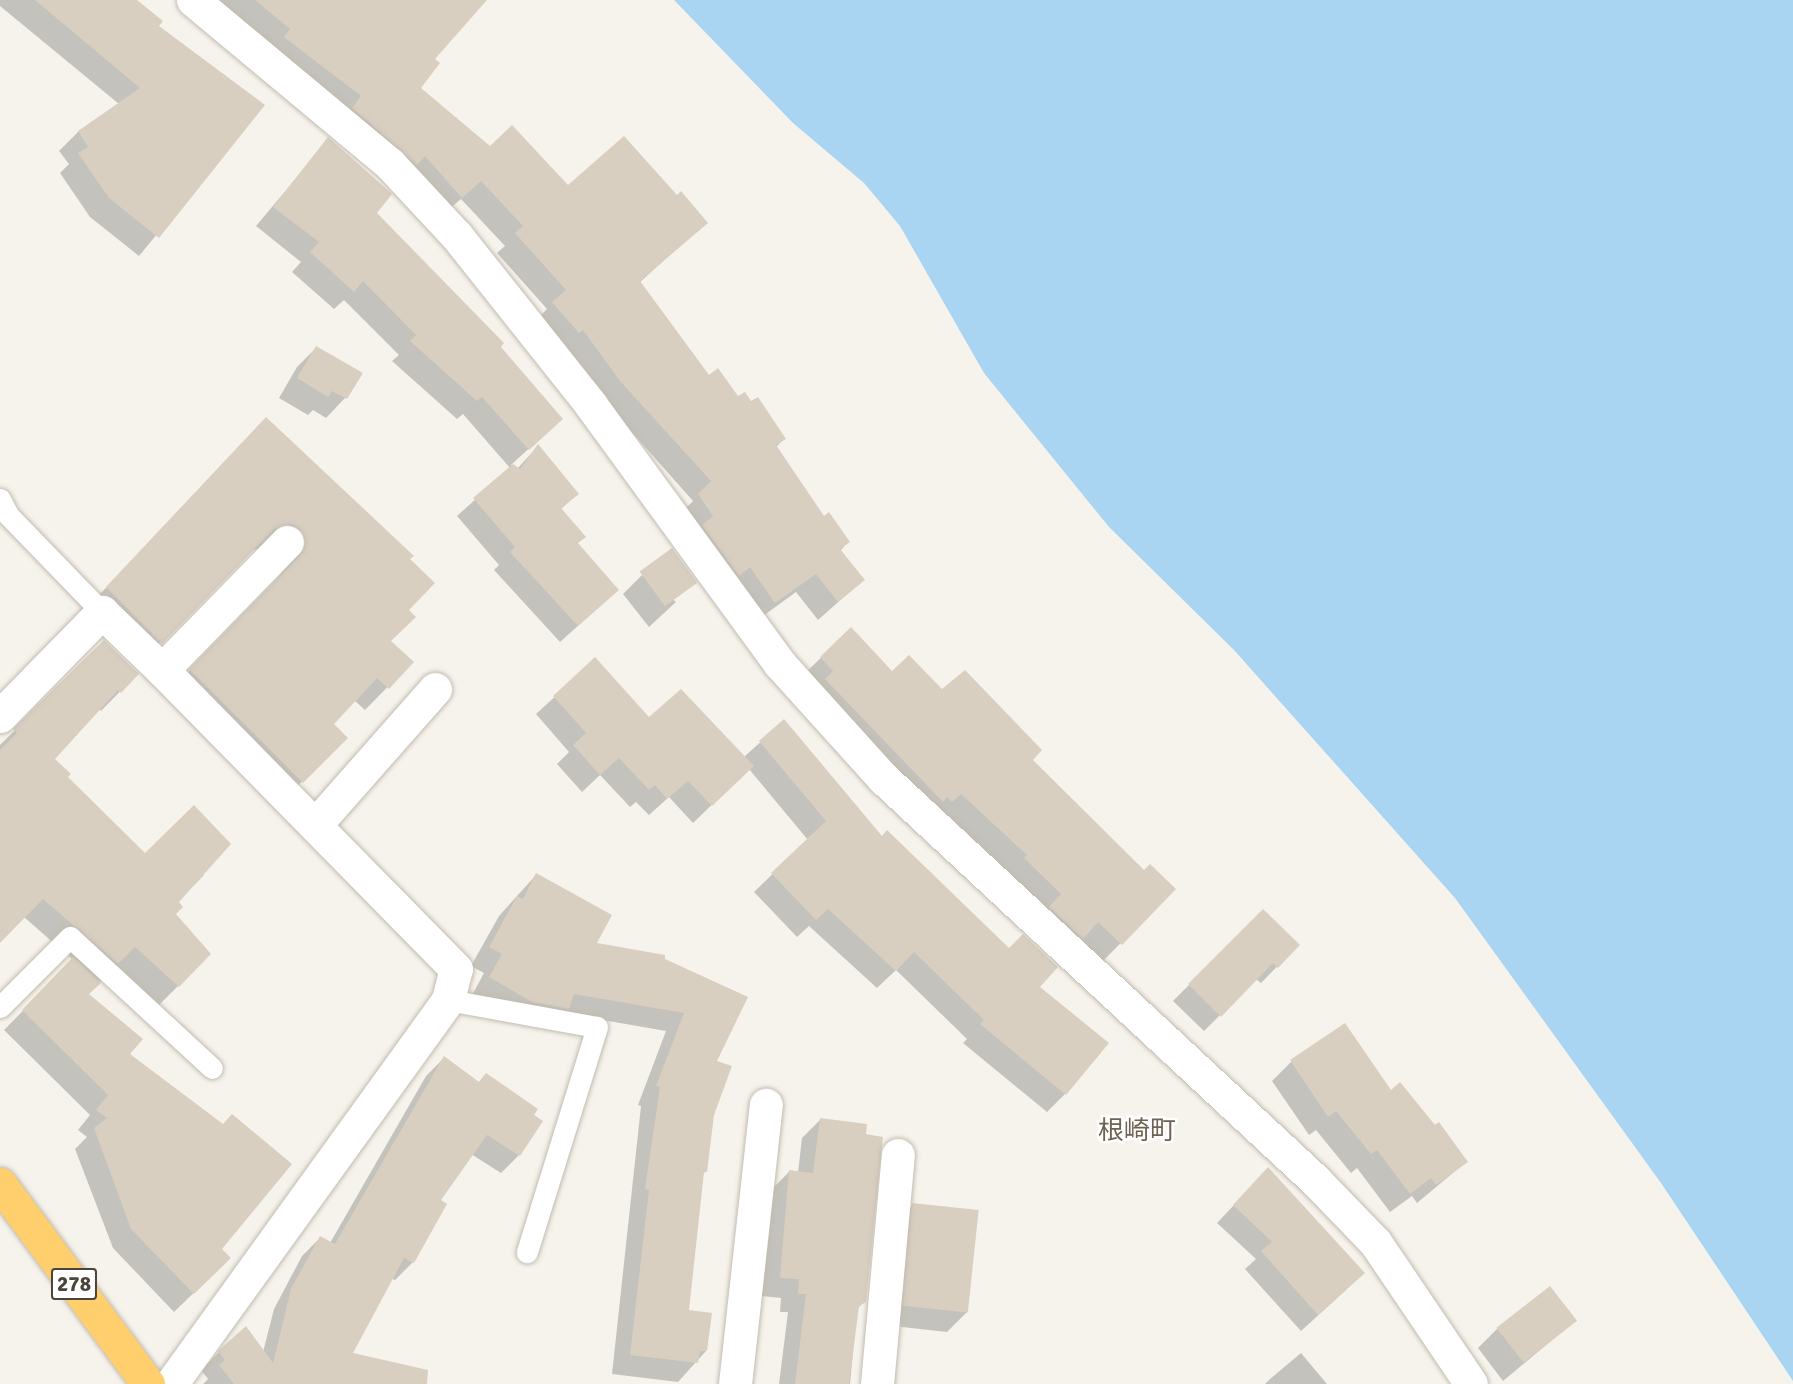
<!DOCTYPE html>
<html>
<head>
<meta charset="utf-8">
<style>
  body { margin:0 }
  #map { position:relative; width:1793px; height:1384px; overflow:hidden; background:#f6f3ec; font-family:Signika,"Noto Sans JP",sans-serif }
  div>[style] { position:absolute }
  .water>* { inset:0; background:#a9d4f2 }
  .shadow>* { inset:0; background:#0003 }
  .building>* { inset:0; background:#d8cfc1; transform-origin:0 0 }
  .roads { filter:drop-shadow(0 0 2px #c2bbae) drop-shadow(0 0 2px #c2bbae) }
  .lane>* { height:21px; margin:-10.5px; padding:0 10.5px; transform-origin:10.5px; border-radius:10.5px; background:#fff }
  .street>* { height:33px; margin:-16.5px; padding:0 16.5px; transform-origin:16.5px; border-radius:16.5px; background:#fff }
  .highway>* { height:33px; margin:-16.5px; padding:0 16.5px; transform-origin:16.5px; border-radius:16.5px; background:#ffcf6e }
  span { translate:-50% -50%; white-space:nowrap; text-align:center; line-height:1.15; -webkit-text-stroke:5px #fff; paint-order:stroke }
  .shield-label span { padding:2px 4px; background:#fff; border:2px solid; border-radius:4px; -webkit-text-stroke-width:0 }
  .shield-label { font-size:21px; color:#4b4439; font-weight:700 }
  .quarter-label { font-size:26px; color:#6e6250 }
</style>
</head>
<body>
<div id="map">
  <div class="water">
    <i style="clip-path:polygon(674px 0,1793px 0,1793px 1381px,1661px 1183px,1455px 898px,1234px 650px,1109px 527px,984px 373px,900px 226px,864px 183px,793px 123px)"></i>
  </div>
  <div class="shadow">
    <i style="clip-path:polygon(0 0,133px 0,157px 26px,263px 105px,139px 256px,90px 217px,60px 173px,69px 164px,59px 151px,78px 132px,119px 104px,0 6px)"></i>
    <i style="clip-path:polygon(213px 0,485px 0,433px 60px,419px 88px,490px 148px,568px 188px,677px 197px,706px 222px,639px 283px,709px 377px,784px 439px,776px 447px,824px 518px,848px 542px,840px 551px,863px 580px,818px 620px,796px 592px,756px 621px,680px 514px,693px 501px,534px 322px,547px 309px,497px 253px,505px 246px,461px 199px,441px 216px)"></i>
    <i style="clip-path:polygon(329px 139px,375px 213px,561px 419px,511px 465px,517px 469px,538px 446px,577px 494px,560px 510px,599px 607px,560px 642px,494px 570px,499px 565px,457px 516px,510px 468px,463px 414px,457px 419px,392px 361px,399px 355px,344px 300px,334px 309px,292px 272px,301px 262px,256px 226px)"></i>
    <i style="clip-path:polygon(317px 347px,360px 374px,345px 398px,326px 418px,313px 410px,308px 415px,279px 398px,297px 367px)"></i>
    <i style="clip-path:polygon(243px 442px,408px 559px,407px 610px,390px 642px,412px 662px,365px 710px,354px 700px,332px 724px,346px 738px,279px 804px,168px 693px,278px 579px,283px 570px,278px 551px,268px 546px,250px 551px,138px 665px,85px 610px)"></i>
    <i style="clip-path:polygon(642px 575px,676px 602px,649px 627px,623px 594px)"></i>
    <i style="clip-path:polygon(851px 629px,892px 674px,942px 691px,1031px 760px,1144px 872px,1174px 889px,1102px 962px,933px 820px,802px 676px)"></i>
    <i style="clip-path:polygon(104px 642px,137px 674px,101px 711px,99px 709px,53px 760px,66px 778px,145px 855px,204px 875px,176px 903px,174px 914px,209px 954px,178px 986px,159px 1005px,116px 965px,87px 995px,128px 1054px,220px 1249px,210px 1277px,174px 1312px,113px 1248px,75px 1149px,87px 1137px,78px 1130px,90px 1115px,4px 1030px,73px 960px,24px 917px,0 941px,0 745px)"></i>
    <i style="clip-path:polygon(595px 660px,649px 719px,744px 757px,784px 721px,882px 838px,1038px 987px,1065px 1094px,1047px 1112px,963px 1043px,967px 1039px,896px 970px,877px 988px,809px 926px,797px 937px,754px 892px,808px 840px,749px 769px,693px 823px,669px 797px,649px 815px,636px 802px,630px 807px,600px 775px,582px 792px,557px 764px,569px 752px,536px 714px)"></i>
    <i style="clip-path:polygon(536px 875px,594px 944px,663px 960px,715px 1062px,706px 1171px,702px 1175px,687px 1312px,706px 1351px,678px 1382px,612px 1374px,641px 1106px,638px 1105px,666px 1031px,471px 997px,484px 973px,471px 966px,499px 916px)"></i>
    <i style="clip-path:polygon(1263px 911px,1298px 945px,1261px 983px,1256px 979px,1204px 1031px,1173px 1001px)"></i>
    <i style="clip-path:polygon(1345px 1025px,1391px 1092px,1466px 1162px,1417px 1203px,1412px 1196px,1390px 1212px,1357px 1168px,1351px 1173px,1316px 1130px,1309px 1135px,1272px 1081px,1291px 1062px)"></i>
    <i style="clip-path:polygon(444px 1058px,478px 1083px,486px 1074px,541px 1121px,519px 1155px,501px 1173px,471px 1154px,438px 1201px,413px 1262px,395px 1280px,391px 1278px,351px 1354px,379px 1384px,203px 1384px,208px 1379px,201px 1370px,219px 1352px,263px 1352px,274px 1309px,302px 1256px,320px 1238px,330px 1243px,426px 1076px)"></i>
    <i style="clip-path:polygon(821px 1119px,864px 1302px,857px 1309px,850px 1384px,779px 1384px,788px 1312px,780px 1312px,781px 1298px,762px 1296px,771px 1190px,789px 1172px,798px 1172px,802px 1138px)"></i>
    <i style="clip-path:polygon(1252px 1186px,1346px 1290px,1301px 1331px,1245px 1269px,1256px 1259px,1217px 1223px)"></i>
    <i style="clip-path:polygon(913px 1205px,967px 1312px,947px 1332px,884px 1325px,894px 1224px)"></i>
    <i style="clip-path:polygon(1575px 1321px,1503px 1381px,1478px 1348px,1497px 1329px)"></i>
    <i style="clip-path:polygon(1301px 1353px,1327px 1384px,1265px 1384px,1270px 1379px)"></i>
  </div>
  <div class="building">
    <i style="clip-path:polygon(35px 0,137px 0,163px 21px,159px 26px,265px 105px,159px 238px,109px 198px,78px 153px,88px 147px,78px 131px,140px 88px)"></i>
    <i style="clip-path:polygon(255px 0,487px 0,435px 59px,440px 63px,421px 88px,490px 146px,512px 125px,568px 185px,624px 136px,677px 195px,681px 191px,708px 223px,640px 281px,709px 375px,718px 368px,738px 396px,745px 392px,751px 401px,758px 397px,786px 439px,776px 445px,824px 516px,829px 512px,850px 542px,840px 549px,865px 580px,838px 602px,816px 574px,775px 603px,750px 567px,739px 576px,702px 525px,713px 516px,698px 494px,711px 481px,620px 381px,583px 330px,579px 333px,552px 302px,566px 290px,515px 233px,523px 226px,481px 181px,462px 198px,425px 156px,417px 165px,352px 108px,361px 96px,284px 37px,290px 29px)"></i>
    <i style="clip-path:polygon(328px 137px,392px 194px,377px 213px,504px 343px,501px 347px,563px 419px,529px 450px,482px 397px,477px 401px,410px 341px,416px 335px,363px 281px,354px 292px,310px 252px,319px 242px,273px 207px)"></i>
    <i style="clip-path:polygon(316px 346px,363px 373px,347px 399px,332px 391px,328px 397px,297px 378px)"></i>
    <i style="clip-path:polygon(266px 417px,414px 556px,410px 559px,435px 583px,409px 610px,416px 617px,391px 641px,414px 662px,389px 689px,377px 678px,334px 724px,348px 738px,303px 783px,189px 669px,300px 555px,305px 546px,300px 529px,291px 524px,274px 529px,162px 644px,106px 587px)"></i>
    <i style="clip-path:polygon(538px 444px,579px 494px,561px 508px,586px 537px,578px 543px,619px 590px,578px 626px,510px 552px,515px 547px,473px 498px,513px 464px,520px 469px)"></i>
    <i style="left:672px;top:548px;width:43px;height:40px;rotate:54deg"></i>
    <i style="clip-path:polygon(851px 627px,892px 671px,909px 655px,942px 689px,965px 670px,1042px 750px,1033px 760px,1144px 870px,1150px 864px,1176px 889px,1122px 945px,1098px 922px,1083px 939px,1049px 907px,1061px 894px,1024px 858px,1027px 855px,961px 794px,952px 802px,947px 797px,943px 802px,825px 679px,833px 671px,820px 657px)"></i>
    <i style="clip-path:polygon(104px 640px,139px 674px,121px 693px,118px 690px,55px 759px,71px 774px,68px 777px,145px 853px,194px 805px,231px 844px,179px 902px,183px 907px,176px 914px,211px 954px,179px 987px,135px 947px,118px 964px,43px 899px,0 943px,0 750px,17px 733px,13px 729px)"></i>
    <i style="clip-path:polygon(595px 657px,649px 717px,681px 689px,754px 766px,712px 806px,688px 781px,667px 799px,655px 785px,649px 790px,619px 758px,600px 775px,573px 745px,586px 733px,553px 696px)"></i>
    <i style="clip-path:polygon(784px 719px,882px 836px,887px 830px,1009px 948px,1023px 934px,1058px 967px,1040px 987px,1109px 1043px,1066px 1095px,980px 1024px,984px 1020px,914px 952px,896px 971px,828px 909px,816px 920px,771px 873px,826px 821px,759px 741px)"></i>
    <i style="clip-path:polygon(536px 873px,612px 915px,597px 943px,665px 955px,665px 959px,748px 997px,717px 1061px,732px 1066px,714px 1115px,707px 1172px,704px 1172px,689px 1310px,712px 1313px,707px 1351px,700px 1351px,698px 1363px,630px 1355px,649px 1190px,645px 1189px,660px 1087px,656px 1086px,684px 1013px,574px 994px,569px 1009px,532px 1002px,489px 977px,502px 954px,489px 947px,517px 896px,523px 899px)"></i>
    <i style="clip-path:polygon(1263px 909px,1300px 945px,1278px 968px,1273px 963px,1221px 1017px,1188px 984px)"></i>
    <i style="clip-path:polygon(73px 957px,101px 983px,89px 994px,143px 1039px,130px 1054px,223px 1124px,232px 1114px,292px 1164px,222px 1249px,231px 1258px,194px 1294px,131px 1229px,94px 1128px,107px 1118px,96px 1110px,108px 1095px,22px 1010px)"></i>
    <i style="clip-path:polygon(1345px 1023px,1391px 1090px,1400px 1082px,1435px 1125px,1439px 1122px,1468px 1162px,1436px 1185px,1431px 1178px,1410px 1194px,1377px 1150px,1371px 1154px,1336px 1111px,1328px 1117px,1290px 1060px)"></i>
    <i style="clip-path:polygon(444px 1056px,479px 1082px,486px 1073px,538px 1109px,534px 1115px,543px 1121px,520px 1156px,487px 1135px,441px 1200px,447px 1204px,414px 1263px,404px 1258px,353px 1353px,428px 1370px,427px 1384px,234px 1384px,219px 1365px,225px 1360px,218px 1351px,246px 1326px,273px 1363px,291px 1289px,320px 1236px,335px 1244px)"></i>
    <i style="clip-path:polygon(820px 1118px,867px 1124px,866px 1134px,883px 1137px,866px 1302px,859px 1306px,849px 1384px,795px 1384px,806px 1294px,798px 1294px,799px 1279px,780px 1278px,789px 1170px,813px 1173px)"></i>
    <i style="clip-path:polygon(1268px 1167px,1365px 1273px,1318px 1315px,1261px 1251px,1272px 1242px,1233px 1205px)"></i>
    <i style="left:912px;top:1203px;width:67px;height:103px;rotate:6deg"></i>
    <i style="left:1550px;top:1286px;width:44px;height:68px;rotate:52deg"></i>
  </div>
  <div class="roads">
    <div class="lane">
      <i style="left:0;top:499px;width:18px;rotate:63deg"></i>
      <i style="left:8px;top:515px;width:135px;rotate:45.9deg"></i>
      <i style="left:448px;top:1000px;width:151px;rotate:10.3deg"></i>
      <i style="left:597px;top:1027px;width:236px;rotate:107.3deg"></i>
      <i style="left:0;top:1007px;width:99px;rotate:-45deg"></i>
      <i style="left:70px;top:937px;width:193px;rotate:42.7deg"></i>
    </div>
    <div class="street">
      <i style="left:193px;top:0;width:256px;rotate:39.8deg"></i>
      <i style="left:390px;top:164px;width:97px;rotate:47.1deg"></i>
      <i style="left:456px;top:235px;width:217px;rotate:51.5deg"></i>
      <i style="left:591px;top:405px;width:319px;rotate:53.9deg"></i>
      <i style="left:779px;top:663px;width:155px;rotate:47.9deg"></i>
      <i style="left:883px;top:778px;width:592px;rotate:42.94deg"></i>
      <i style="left:1316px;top:1181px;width:85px;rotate:46deg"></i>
      <i style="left:1375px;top:1242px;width:171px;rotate:55.9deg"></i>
      <i style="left:0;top:716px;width:146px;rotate:-45.6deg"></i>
      <i style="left:102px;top:612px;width:83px;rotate:44deg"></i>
      <i style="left:316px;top:824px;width:180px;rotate:-48.6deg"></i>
      <i style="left:171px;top:1384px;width:473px;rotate:-54.2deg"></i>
      <i style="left:448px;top:1000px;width:32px;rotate:-76deg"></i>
      <i style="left:456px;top:969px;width:419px;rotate:-134.5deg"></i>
      <i style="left:162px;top:670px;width:179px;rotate:-45.7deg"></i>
      <i style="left:735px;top:1384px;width:281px;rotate:-83.7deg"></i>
      <i style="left:877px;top:1384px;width:230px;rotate:-84.8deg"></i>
    </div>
    <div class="highway">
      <i style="left:0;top:1184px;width:249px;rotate:53.5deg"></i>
    </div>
  </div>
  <div class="shield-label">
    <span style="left:74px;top:1284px">278</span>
  </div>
  <div class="quarter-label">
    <span style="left:1137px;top:1132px">根崎町</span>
  </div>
</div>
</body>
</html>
